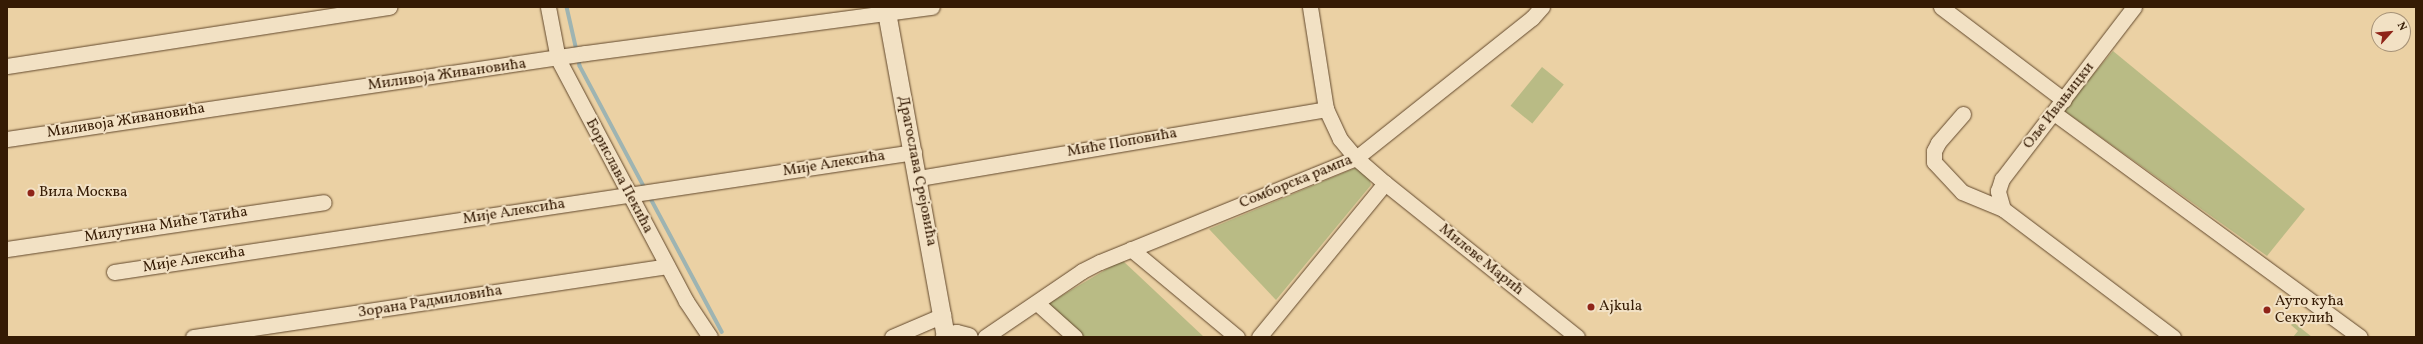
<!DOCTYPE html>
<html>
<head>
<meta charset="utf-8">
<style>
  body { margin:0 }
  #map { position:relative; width:2423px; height:344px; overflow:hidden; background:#ebd1a4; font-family:Vollkorn,serif }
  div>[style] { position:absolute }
  .green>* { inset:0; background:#b9bb85; transform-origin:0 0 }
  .stream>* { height:3.5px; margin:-1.75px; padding:0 1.75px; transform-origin:1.75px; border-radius:1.75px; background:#9eb4b2 }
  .roads { filter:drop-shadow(0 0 1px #62482c) drop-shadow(0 0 1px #62482c) }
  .minor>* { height:15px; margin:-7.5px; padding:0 7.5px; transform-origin:7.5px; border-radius:7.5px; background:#f2e1c4 }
  .tertiary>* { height:18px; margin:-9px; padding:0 9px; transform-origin:9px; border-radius:9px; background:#f2e1c4 }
  .dots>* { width:11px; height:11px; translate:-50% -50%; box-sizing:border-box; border:2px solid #f2e1c4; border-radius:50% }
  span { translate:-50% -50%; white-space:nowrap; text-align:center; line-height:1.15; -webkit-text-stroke:4px #f2e1c4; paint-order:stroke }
  .street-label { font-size:15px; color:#351b04 }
  .poi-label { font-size:15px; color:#351b04 }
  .left { translate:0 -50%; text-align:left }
  .frame { position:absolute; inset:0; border:8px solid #351b04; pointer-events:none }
  .north { position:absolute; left:2371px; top:12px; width:40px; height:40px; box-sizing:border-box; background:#f2e1c4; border:1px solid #a69277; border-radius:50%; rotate:63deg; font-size:11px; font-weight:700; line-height:16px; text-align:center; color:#351b04 }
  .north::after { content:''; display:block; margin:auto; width:14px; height:18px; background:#8f2418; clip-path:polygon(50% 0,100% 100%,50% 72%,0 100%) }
</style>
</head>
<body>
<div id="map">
  <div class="green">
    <i style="clip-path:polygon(2113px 51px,2305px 209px,2267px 256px,2063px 110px)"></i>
    <i style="left:1542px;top:67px;width:28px;height:50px;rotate:39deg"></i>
    <i style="clip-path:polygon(1355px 168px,1360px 169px,1369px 177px,1371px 185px,1276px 300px,1209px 229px)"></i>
    <i style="clip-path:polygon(1122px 260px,1204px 337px,1083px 337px,1046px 305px)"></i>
    <i style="clip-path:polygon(2293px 322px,2312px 337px,2293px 337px,2298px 331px,2291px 325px)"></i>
  </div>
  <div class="stream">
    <i style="left:567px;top:7px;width:45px;rotate:77.2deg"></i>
    <i style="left:578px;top:57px;width:9px;rotate:77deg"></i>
    <i style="left:580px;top:66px;width:138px;rotate:62deg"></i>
    <i style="left:649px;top:195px;width:155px;rotate:61.9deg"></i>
  </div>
  <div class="roads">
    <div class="minor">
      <i style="left:548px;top:7px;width:53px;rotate:79.1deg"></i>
      <i style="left:558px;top:59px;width:274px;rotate:62.1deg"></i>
      <i style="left:686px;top:301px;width:43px;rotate:56.3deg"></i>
      <i style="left:1310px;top:7px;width:103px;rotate:81.1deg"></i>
      <i style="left:1326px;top:109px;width:33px;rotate:65deg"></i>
      <i style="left:1340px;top:139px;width:25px;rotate:50deg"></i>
      <i style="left:1356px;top:158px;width:38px;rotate:41deg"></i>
      <i style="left:1385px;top:183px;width:246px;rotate:38.7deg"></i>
      <i style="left:1941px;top:7px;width:154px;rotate:37.1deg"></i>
      <i style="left:7px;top:66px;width:387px;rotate:-8.8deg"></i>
      <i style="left:2054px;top:113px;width:379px;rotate:36.2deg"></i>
      <i style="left:1963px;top:114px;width:38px;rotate:131deg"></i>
      <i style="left:1938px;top:143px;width:9px;rotate:117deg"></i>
      <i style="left:1934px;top:151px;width:11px;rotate:90deg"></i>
      <i style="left:1934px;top:162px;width:41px;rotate:47deg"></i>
      <i style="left:1962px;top:192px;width:44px;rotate:22.5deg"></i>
      <i style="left:2003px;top:209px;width:213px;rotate:37deg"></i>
      <i style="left:7px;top:139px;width:585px;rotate:-8.45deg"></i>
      <i style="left:586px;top:53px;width:349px;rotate:-7.6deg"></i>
      <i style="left:919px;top:178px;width:413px;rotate:-9.6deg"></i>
      <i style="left:2003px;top:209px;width:19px;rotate:-106deg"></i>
      <i style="left:1998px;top:191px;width:13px;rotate:-72deg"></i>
      <i style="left:2002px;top:179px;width:217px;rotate:-52.5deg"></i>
      <i style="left:7px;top:249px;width:320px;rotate:-8.4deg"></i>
      <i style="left:1131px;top:249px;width:138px;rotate:39.7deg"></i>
      <i style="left:114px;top:272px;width:809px;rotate:-8.53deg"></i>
      <i style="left:1037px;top:303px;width:51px;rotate:41.8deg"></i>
      <i style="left:193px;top:337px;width:479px;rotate:-8.5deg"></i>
      <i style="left:892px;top:337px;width:56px;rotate:-23.3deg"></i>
      <i style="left:985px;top:337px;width:117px;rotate:-34.2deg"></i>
      <i style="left:1082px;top:271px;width:20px;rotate:-27deg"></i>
      <i style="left:1100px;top:262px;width:276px;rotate:-22.1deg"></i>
      <i style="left:1356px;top:158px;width:225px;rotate:-38.5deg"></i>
      <i style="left:1532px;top:18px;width:15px;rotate:-48deg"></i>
      <i style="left:1259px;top:337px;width:199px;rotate:-50.7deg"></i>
    </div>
    <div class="tertiary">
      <i style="left:886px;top:7px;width:334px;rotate:79.7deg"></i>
      <i style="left:945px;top:337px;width:12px;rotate:-14deg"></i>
      <i style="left:957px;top:334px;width:12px;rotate:14deg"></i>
    </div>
  </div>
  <div class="dots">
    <i style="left:31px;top:193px;background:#8f2418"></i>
    <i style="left:1591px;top:307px;background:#8f2418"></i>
    <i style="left:2267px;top:310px;background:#8f2418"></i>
  </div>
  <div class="street-label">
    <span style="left:447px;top:75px;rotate:-8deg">Миливоја Живановића</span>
    <span style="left:2059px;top:106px;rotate:-52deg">Оље Ивањицки</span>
    <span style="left:126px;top:121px;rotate:-9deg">Миливоја Живановића</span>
    <span style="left:1122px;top:143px;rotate:-10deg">Миће Поповића</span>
    <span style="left:834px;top:164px;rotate:-9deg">Мије Алексића</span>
    <span style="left:917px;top:171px;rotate:79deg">Драгослава Срејовића</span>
    <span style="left:619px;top:176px;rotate:62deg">Борислава Пекића</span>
    <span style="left:1296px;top:182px;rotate:-22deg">Сомборска рампа</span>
    <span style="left:514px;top:212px;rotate:-9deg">Мије Алексића</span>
    <span style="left:166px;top:225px;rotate:-9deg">Милутина Миће Татића</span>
    <span style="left:194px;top:260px;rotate:-9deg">Мије Алексића</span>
    <span style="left:1481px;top:260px;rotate:39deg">Милеве Марић</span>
    <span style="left:430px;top:302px;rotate:-9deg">Зорана Радмиловића</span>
  </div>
  <div class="poi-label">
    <span class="left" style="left:39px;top:193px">Вила Москва</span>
    <span class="left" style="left:2275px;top:310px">Ауто кућа<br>Секулић</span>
    <span class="left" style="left:1599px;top:307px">Ajkula</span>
  </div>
  <div class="frame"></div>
  <div class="north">N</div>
</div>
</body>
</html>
